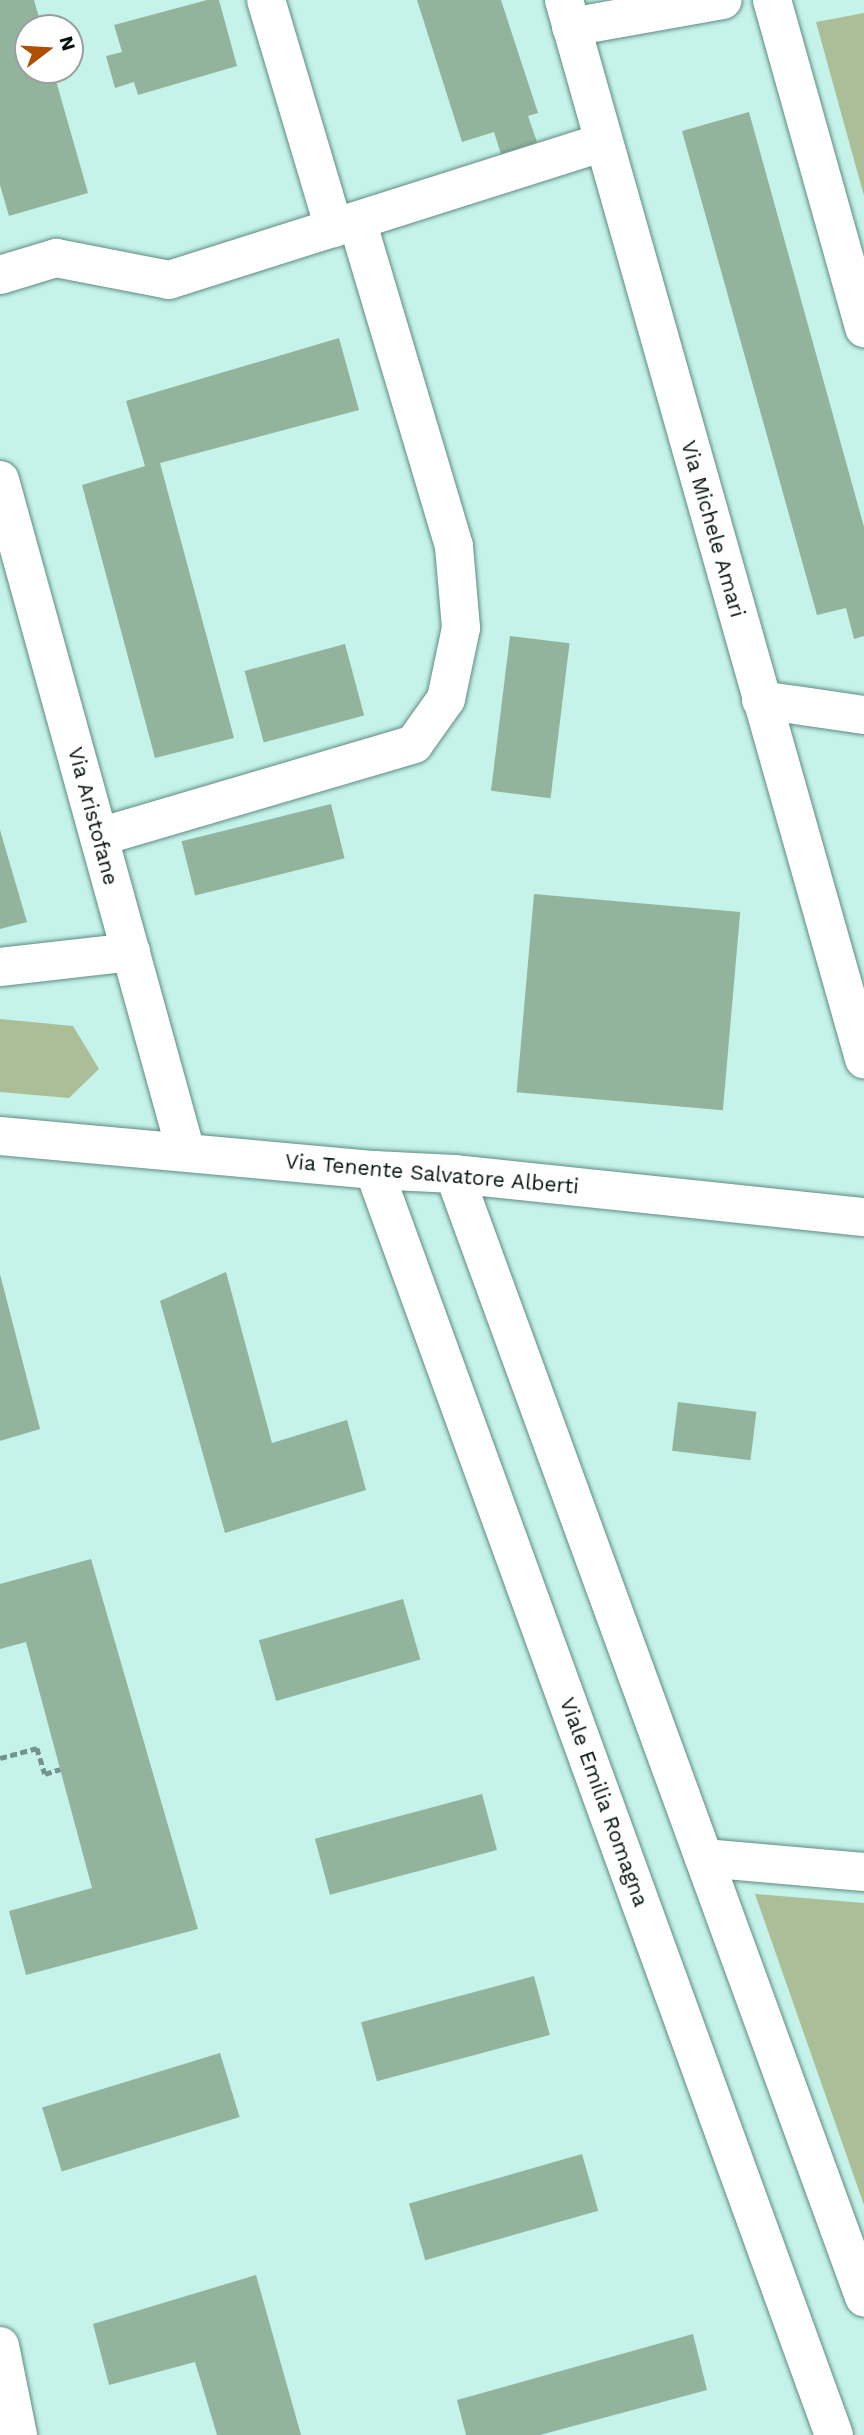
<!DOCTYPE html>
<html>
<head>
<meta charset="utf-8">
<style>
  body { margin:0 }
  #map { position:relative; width:864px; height:2435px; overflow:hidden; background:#c5f3e9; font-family:"Work Sans",sans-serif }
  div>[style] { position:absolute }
  .green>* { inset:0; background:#acbe97 }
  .building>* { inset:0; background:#93b49c; transform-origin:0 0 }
  .path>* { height:4.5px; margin-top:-2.25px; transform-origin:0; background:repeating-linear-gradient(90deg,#73948d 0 7px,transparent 0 10.5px) }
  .roads { filter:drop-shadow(0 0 2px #608b82) drop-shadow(0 0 2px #608b82) }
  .minor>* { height:38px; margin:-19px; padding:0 19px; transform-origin:19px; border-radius:19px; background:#fff }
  span { translate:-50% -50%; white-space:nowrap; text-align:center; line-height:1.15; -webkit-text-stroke:7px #fff; paint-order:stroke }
  .street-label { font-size:21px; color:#03120f }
  .north { position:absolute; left:14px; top:14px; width:70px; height:70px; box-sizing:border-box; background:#fff; border:2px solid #9aa09f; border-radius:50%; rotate:73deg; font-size:19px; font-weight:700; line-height:28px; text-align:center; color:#03120f }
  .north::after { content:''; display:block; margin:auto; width:24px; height:32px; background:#ae4f01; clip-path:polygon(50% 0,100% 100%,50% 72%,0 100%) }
</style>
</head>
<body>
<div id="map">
  <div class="green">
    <i style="clip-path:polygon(864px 13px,864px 196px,816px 22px)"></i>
    <i style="clip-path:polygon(0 1019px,73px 1026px,99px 1069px,69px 1098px,0 1092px)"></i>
    <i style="clip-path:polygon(755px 1894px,864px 1903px,864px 2205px)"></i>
  </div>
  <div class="building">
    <i style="clip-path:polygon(0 0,34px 0,42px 28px,28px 28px,28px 70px,53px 70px,88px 193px,9px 216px,0 185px)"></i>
    <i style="clip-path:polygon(207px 0,219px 0,237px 66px,138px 95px,134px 82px,115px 88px,106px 56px,122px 52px,114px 25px)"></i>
    <i style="clip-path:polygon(417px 0,501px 0,538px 113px,528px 116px,537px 142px,501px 154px,494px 132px,462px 142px)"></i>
    <i style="clip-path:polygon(749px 112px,864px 527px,864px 636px,854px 639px,846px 608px,817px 615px,682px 131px)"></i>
    <i style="clip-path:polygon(339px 338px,359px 410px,160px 463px,234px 738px,155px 758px,82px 485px,145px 466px,126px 401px)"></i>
    <i style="left:510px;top:636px;width:60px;height:156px;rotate:7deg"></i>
    <i style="left:345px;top:644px;width:74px;height:104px;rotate:75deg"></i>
    <i style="left:331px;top:804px;width:56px;height:154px;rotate:76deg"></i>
    <i style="clip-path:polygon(0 830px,27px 922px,0 929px)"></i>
    <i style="left:534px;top:894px;width:207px;height:199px;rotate:5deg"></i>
    <i style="clip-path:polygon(226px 1272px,272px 1443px,347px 1420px,366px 1490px,225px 1533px,160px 1301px)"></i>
    <i style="clip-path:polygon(0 1274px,40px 1429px,0 1441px)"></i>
    <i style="left:678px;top:1402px;width:79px;height:49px;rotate:7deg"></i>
    <i style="clip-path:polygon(91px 1559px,198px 1929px,26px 1975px,9px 1911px,92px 1888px,26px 1642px,0 1649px,0 1584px)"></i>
    <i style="left:403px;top:1599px;width:63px;height:150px;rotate:74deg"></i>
    <i style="left:482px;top:1794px;width:58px;height:173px;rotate:75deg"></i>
    <i style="left:534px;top:1976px;width:61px;height:179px;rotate:75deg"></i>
    <i style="left:220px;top:2053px;width:67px;height:186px;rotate:73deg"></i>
    <i style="left:582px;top:2154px;width:59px;height:180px;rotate:74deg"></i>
    <i style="clip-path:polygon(256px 2275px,301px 2435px,217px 2435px,195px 2362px,109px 2385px,93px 2324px)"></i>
    <i style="clip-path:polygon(693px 2334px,707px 2390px,540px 2435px,466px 2435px,457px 2400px)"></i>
  </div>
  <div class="path">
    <i style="left:0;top:1758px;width:38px;rotate:-15deg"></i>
    <i style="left:37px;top:1748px;width:27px;rotate:73deg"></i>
    <i style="left:45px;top:1774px;width:16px;rotate:-18deg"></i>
  </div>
  <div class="roads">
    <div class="minor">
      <i style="left:266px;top:0;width:238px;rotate:73.4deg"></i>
      <i style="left:564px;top:0;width:1101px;rotate:74.18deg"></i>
      <i style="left:772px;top:0;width:341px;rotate:74.3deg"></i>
      <i style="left:571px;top:27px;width:154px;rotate:-10.1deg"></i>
      <i style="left:0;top:275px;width:59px;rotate:-16.9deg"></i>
      <i style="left:56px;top:258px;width:115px;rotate:11deg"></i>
      <i style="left:169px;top:280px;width:456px;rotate:-17.6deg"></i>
      <i style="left:0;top:480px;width:697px;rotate:74.53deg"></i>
      <i style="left:761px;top:700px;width:104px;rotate:8.3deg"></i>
      <i style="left:99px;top:837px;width:328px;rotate:-16.4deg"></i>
      <i style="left:414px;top:744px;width:55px;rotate:-54.6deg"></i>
      <i style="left:446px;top:699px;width:73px;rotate:-78.1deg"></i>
      <i style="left:461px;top:628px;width:82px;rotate:-94.9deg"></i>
      <i style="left:454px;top:546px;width:339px;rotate:-106.6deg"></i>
      <i style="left:0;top:967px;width:132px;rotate:-6.5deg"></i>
      <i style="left:0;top:1136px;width:376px;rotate:5.2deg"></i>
      <i style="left:374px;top:1170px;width:80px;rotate:2.9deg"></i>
      <i style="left:454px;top:1174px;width:412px;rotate:6deg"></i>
      <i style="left:374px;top:1170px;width:1346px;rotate:70.02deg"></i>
      <i style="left:454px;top:1174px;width:1196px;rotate:69.94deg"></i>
      <i style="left:704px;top:1858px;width:161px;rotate:5deg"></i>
      <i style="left:0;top:2346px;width:91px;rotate:78.6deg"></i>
    </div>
  </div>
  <div class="street-label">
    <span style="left:713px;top:529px;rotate:74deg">Via Michele Amari</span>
    <span style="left:93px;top:816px;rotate:75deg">Via Aristofane</span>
    <span style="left:432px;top:1174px;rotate:5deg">Via Tenente Salvatore Alberti</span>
    <span style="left:604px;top:1802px;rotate:70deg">Viale Emilia Romagna</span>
  </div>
  <div class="north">N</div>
</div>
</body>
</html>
